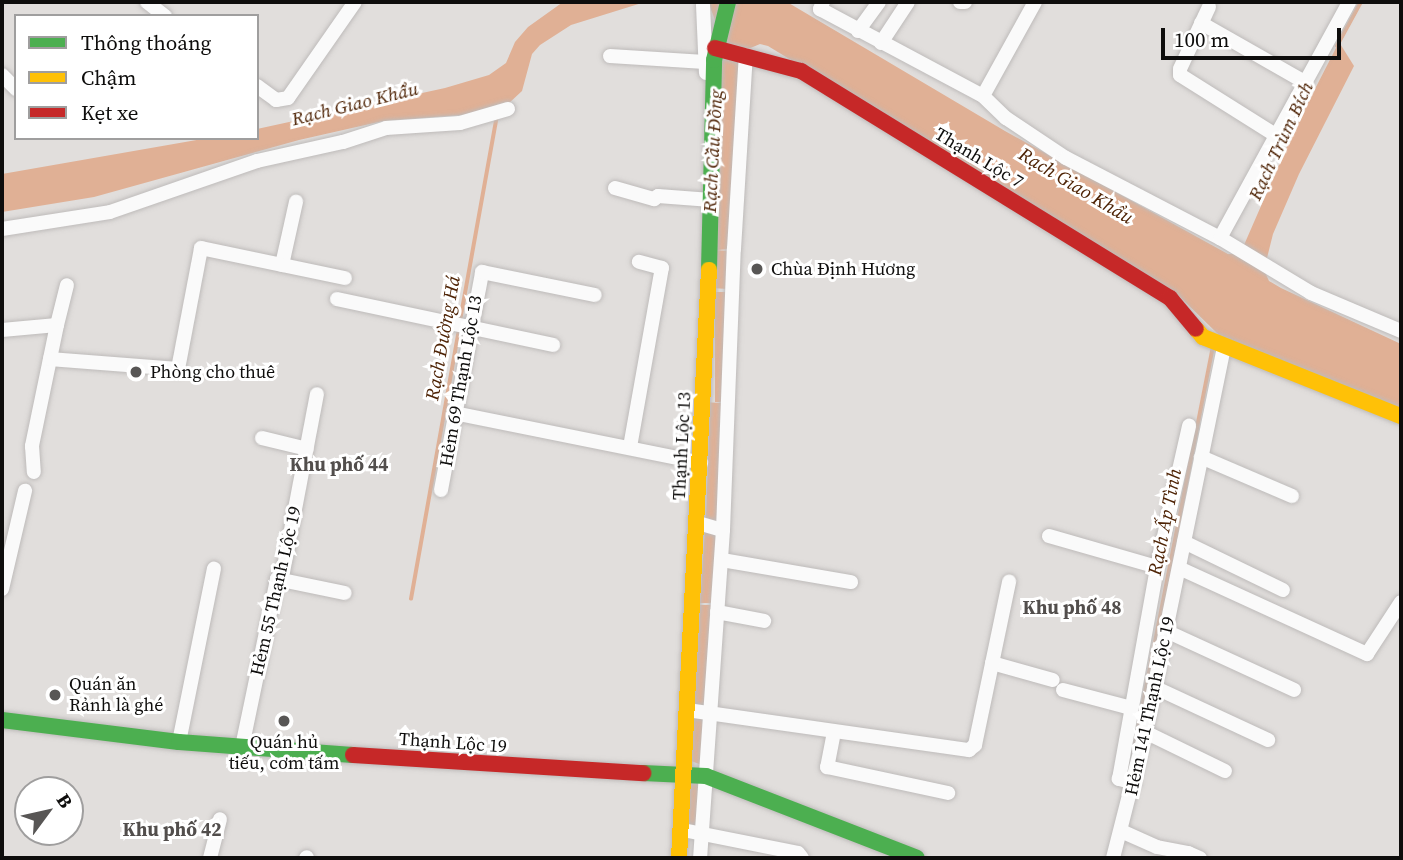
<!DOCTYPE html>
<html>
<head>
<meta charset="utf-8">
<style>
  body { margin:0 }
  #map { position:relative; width:1403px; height:860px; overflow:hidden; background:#e1dedc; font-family:"Source Serif 4",serif }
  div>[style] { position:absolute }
  .water>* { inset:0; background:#e0b095; transform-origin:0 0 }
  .stream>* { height:3.5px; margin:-1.75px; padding:0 1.75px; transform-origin:1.75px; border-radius:1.75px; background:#e0b095 }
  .roads { filter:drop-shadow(0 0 2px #bebbba) drop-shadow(0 0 2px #bebbba) }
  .street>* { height:14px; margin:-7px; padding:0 7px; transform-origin:7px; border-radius:7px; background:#fafafa }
  .fast>* { height:16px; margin:-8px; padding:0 8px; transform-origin:8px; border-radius:8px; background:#4caf50 }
  .slow>* { height:16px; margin:-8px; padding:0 8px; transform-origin:8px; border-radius:8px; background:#ffc107 }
  .jam>* { height:16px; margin:-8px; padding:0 8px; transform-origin:8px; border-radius:8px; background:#c62828 }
  .dots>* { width:19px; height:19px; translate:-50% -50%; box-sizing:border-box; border:4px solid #fff; border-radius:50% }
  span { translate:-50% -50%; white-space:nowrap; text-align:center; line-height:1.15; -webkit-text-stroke:6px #fff; paint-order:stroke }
  .street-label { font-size:18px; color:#0e0d0c }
  .poi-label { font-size:18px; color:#0e0d0c }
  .left { translate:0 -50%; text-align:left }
  .water-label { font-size:19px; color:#4e2305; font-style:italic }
  .neighbourhood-label { font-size:19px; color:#524e4c; font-weight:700 }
  .frame { position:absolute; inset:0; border:4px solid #0e0d0c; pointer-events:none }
  .legend { position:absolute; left:14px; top:14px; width:245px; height:126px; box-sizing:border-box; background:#fff; border:2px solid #9f9e9e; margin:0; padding:9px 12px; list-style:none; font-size:21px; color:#0e0d0c }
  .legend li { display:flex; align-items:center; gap:14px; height:35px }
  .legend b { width:35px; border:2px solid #9f9e9e }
  .north { position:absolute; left:14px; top:776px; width:70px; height:70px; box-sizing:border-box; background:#fff; border:2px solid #9f9e9e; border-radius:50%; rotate:57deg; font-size:19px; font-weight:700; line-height:28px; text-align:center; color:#0e0d0c }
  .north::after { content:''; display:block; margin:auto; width:24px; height:32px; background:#585655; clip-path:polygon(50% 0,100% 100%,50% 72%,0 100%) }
  .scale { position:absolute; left:1161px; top:28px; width:180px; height:32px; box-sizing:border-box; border:4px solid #0e0d0c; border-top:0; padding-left:9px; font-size:21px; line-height:24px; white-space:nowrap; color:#0e0d0c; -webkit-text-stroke:5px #fff; paint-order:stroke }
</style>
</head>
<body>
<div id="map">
  <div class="water">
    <i style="clip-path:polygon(563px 2px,645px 2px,571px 25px,540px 45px,532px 54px,522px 91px,507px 105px,488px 113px,383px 121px,299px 140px,94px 197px,2px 212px,2px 174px,208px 138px,257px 138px,257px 129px,445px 88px,489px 75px,506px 63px,515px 42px,528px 27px)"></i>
    <i style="clip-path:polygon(708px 2px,787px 2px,1005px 131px,1228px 254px,1235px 254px,1244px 245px,1295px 128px,1339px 42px,1354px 66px,1299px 174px,1273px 234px,1264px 270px,1269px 281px,1281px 288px,1401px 344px,1401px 412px,1221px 337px,1179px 296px,768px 46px,760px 44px,741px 52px,724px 43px)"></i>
    <i style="clip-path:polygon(721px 54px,741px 58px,729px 249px,717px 250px)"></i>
    <i style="left:730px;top:251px;width:38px;height:13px;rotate:93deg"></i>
    <i style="left:715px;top:292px;width:13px;height:110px"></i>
    <i style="left:724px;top:403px;width:122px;height:14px;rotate:92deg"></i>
    <i style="clip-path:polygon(705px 529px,719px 534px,712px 603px,700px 603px)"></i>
    <i style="clip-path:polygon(700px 605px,713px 605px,705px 707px,694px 706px)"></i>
    <i style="clip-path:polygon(693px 714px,705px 716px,702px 765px,691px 761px)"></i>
    <i style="clip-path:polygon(690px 775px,701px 780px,697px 828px,684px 826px)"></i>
  </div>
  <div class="stream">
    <i style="left:1337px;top:46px;width:50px;rotate:-61.4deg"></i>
    <i style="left:460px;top:321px;width:209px;rotate:-79.8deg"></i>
    <i style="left:411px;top:599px;width:274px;rotate:-79.9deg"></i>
    <i style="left:1135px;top:744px;width:405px;rotate:-78.9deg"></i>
  </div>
  <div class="roads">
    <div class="street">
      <i style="left:147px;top:2px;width:23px;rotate:38deg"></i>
      <i style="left:823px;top:2px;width:8px;rotate:113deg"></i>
      <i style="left:820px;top:9px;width:185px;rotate:28.1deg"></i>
      <i style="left:960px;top:2px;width:5px"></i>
      <i style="left:1035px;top:2px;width:107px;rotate:119deg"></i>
      <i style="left:983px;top:96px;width:32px;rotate:44deg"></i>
      <i style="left:1006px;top:118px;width:72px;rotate:33.7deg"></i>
      <i style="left:1066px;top:158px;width:174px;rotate:27.5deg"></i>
      <i style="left:1220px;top:238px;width:269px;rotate:-61.3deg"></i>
      <i style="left:703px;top:5px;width:68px;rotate:87.5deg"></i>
      <i style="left:1209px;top:7px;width:68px;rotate:115.1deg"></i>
      <i style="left:1180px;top:69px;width:6px;rotate:90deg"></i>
      <i style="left:1180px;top:75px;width:115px;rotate:32.2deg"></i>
      <i style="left:1201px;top:23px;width:121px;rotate:29.7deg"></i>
      <i style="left:858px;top:31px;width:36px;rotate:-54deg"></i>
      <i style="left:881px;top:43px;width:49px;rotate:-56.6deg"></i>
      <i style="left:610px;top:56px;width:95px;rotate:3.6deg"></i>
      <i style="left:2px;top:75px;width:20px;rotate:45deg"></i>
      <i style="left:257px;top:86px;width:24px;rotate:36deg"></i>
      <i style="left:276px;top:100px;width:12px;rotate:-9deg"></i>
      <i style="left:288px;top:98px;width:117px;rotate:-55.1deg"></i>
      <i style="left:615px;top:188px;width:41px;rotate:15.8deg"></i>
      <i style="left:654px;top:199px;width:5px;rotate:-37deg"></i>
      <i style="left:658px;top:196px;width:53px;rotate:4.3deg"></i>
      <i style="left:2px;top:229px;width:109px;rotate:-8.9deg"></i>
      <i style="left:110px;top:212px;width:156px;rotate:-19.1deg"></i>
      <i style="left:257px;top:161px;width:88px;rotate:-12.5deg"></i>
      <i style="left:343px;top:142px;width:45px;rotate:-18deg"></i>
      <i style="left:386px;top:128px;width:74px;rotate:-3.9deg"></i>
      <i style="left:460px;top:123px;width:50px;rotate:-16.3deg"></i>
      <i style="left:1220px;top:238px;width:106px;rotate:31.1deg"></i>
      <i style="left:1311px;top:293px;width:98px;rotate:22.9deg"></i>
      <i style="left:282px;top:265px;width:65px;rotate:-77.5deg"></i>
      <i style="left:337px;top:299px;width:221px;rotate:12deg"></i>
      <i style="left:57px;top:325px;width:41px;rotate:-76deg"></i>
      <i style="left:2px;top:330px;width:55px;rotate:-5.2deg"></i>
      <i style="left:57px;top:325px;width:124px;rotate:101.7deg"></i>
      <i style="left:32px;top:446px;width:26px;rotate:86deg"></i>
      <i style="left:50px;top:359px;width:128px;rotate:4.5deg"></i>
      <i style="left:178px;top:369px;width:123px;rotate:-79.2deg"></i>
      <i style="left:201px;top:248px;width:147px;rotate:11.8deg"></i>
      <i style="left:454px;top:413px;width:252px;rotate:11.4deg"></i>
      <i style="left:262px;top:438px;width:46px;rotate:13.7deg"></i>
      <i style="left:630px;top:447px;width:182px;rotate:-79.9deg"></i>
      <i style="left:662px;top:268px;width:24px;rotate:-165deg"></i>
      <i style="left:1201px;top:457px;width:99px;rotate:23.2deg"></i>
      <i style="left:441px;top:490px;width:222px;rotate:-79.3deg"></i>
      <i style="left:482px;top:272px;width:115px;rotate:11.5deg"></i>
      <i style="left:698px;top:523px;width:26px;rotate:16deg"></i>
      <i style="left:723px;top:530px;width:329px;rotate:94deg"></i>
      <i style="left:723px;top:530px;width:281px;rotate:-87.8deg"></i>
      <i style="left:734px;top:249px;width:194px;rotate:-86.5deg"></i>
      <i style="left:1049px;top:536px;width:112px;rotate:16deg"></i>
      <i style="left:1184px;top:542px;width:110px;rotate:25.9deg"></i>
      <i style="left:722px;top:560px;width:131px;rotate:9.7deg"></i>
      <i style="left:1179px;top:568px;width:207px;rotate:24.6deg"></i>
      <i style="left:1367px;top:654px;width:62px;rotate:-56.8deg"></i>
      <i style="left:277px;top:579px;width:69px;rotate:11.6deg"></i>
      <i style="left:2px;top:589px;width:101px;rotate:-76.8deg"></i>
      <i style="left:717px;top:612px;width:48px;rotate:10.8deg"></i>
      <i style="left:1166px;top:631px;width:141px;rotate:24.7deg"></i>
      <i style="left:992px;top:663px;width:63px;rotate:15.6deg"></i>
      <i style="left:1154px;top:687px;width:126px;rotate:24.9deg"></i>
      <i style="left:1063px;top:690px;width:70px;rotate:14.8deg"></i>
      <i style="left:687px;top:710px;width:285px;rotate:8.1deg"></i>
      <i style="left:969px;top:750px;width:8px;rotate:-40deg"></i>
      <i style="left:975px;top:745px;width:167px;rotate:-78.2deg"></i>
      <i style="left:834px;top:732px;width:36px;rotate:101deg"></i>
      <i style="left:827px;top:767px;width:124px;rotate:12.1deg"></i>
      <i style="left:1145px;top:732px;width:89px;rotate:26deg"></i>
      <i style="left:179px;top:742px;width:177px;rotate:-78.6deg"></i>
      <i style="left:242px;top:747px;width:172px;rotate:-78.2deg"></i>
      <i style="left:277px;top:579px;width:9px;rotate:-49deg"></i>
      <i style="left:283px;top:572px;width:181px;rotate:-79.2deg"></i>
      <i style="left:1134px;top:783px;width:16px;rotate:-165deg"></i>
      <i style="left:1119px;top:779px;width:215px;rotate:-79.8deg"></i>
      <i style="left:1157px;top:567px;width:145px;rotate:-77.2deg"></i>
      <i style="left:683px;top:830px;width:117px;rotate:11.3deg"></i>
      <i style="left:798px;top:853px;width:6px;rotate:51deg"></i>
      <i style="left:1121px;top:831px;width:39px;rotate:24deg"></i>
      <i style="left:1157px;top:847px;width:32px;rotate:11deg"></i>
      <i style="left:1188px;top:853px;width:13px;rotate:23deg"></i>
      <i style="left:210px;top:858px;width:40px;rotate:-75.6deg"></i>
      <i style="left:306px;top:858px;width:1px;rotate:-45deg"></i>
      <i style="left:1113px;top:858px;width:130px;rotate:-75.7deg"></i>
      <i style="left:1145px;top:732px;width:393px;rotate:-78.4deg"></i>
    </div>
    <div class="fast">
      <i style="left:709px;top:270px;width:210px;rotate:-88.6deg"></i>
      <i style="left:714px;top:60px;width:60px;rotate:-76.4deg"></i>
      <i style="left:2px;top:720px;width:178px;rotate:7.1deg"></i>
      <i style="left:179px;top:742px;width:174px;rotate:4.3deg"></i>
      <i style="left:643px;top:773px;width:63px;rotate:2.7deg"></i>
      <i style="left:706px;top:776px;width:226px;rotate:21.2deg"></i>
    </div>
    <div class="slow">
      <i style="left:1196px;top:329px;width:11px;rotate:49deg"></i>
      <i style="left:1203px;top:337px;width:213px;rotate:21.8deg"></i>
      <i style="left:679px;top:858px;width:589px;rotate:-87.08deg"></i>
    </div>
    <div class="jam">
      <i style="left:715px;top:48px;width:89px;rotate:15deg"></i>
      <i style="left:801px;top:71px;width:433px;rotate:31.6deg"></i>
      <i style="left:1170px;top:298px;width:40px;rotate:50deg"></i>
      <i style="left:353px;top:755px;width:291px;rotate:3.6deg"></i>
    </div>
  </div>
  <div class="dots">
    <i style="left:757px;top:269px;background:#585655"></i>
    <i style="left:136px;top:372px;background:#585655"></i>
    <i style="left:55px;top:695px;background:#585655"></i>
    <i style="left:284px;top:721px;background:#585655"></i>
  </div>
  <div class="street-label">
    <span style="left:979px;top:158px;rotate:31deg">Thạnh Lộc 7</span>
    <span style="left:461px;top:381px;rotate:-80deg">Hẻm 69 Thạnh Lộc 13</span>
    <span style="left:682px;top:446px;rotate:-87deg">Thạnh Lộc 13</span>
    <span style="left:276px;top:591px;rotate:-77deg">Hẻm 55 Thạnh Lộc 19</span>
    <span style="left:1150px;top:706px;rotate:-78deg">Hẻm 141 Thạnh Lộc 19</span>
    <span style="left:453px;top:743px;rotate:4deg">Thạnh Lộc 19</span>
  </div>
  <div class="poi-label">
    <span class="left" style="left:771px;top:269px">Chùa Định Hương</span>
    <span class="left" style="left:150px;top:372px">Phòng cho thuê</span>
    <span class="left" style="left:69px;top:695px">Quán ăn<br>Rảnh là ghé</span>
    <span style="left:284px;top:753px">Quán hủ<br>tiếu, cơm tấm</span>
  </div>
  <div class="water-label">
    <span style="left:355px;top:104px;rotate:-14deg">Rạch Giao Khẩu</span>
    <span style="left:1281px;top:141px;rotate:-65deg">Rạch Trùm Bích</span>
    <span style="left:713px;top:151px;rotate:-87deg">Rạch Cầu Đồng</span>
    <span style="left:1076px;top:186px;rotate:31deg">Rạch Giao Khẩu</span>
    <span style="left:443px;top:338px;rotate:-80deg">Rạch Đường Há</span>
    <span style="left:1165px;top:522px;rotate:-79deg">Rạch Ấp Tình</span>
  </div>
  <div class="neighbourhood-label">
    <span style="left:339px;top:465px">Khu phố 44</span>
    <span style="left:1072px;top:608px">Khu phố 48</span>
    <span style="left:172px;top:830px">Khu phố 42</span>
  </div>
  <div class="frame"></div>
  <ul class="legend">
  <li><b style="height:9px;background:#4caf50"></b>Thông thoáng</li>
  <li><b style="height:9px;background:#ffc107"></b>Chậm</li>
  <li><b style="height:9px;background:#c62828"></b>Kẹt xe</li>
  </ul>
  <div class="north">B</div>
  <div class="scale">100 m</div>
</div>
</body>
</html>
